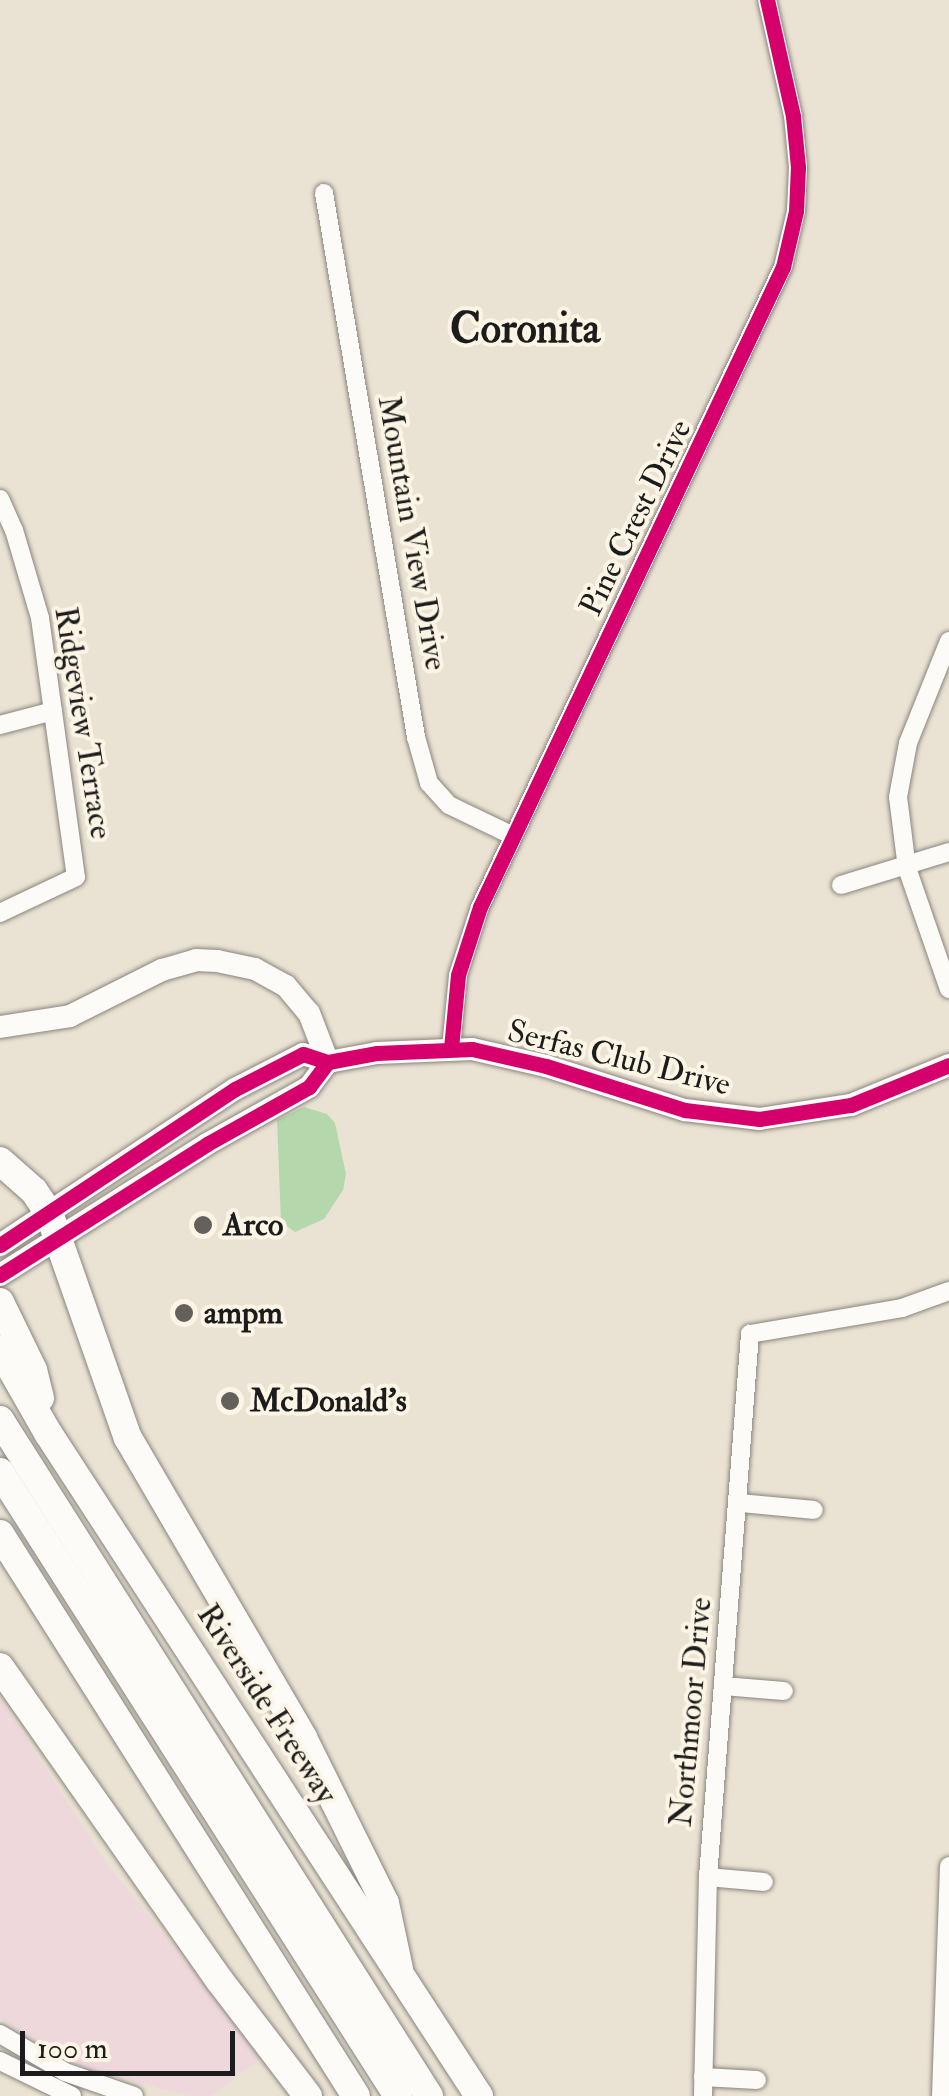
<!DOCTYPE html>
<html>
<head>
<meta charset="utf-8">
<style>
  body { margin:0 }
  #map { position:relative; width:949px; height:2096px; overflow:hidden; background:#eae2d3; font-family:"IM FELL Double Pica",serif }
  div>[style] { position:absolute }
  .built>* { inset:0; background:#eed8dc }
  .green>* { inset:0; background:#b4d8ac }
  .roads { filter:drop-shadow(0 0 2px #89857e) drop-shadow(0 0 2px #89857e) }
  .minor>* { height:18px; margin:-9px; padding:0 9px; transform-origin:9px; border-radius:9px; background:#fcfbf8 }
  .major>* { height:22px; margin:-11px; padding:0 11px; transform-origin:11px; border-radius:11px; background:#fcfbf8 }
  .highway>* { height:28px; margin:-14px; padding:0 14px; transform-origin:14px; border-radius:14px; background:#fcfbf8 }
  .cycleway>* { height:15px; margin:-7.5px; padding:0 7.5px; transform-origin:7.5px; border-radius:7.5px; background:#d6006c }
  .dots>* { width:28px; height:28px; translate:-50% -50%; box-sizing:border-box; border:5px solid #fcf5e5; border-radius:50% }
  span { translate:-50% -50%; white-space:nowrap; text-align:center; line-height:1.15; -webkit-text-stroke:8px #fcf5e5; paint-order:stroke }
  .street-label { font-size:32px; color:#1c1c1c }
  .poi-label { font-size:32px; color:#1c1c1c; font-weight:700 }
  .left { translate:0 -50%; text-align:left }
  .district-label { font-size:42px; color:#1c1c1c; font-weight:700 }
  .scale { position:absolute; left:20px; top:2031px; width:215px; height:45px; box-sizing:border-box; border:5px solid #1c1c1c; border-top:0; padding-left:12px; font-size:30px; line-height:35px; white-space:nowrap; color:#1c1c1c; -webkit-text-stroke:8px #fcf5e5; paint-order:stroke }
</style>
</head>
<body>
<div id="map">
  <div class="built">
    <i style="clip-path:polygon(0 1698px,107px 1864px,263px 2057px,211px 2096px,190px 2096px,89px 2070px,56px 2055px,0 2018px)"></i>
  </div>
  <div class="green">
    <i style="clip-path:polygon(304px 1107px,327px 1114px,335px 1123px,346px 1174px,343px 1190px,324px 1219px,295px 1232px,281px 1222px,277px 1120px)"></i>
  </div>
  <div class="roads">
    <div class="minor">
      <i style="left:324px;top:193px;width:552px;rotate:80.4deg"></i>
      <i style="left:416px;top:737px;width:48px;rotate:74.2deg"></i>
      <i style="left:429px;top:783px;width:30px;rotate:48deg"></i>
      <i style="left:449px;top:805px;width:71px;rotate:25.8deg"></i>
      <i style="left:0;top:499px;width:34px;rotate:66deg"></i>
      <i style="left:14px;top:530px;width:92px;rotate:73.5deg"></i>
      <i style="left:40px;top:618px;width:261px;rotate:82.1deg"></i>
      <i style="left:76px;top:877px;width:84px;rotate:154.7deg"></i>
      <i style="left:949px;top:641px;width:110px;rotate:111.9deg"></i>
      <i style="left:908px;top:743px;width:55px;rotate:100.5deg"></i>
      <i style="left:898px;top:797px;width:72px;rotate:82.8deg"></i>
      <i style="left:907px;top:868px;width:128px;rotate:70.9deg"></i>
      <i style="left:0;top:725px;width:55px;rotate:-14.8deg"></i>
      <i style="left:841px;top:885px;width:113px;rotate:-17deg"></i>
      <i style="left:451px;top:1048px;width:73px;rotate:-84.5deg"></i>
      <i style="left:458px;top:975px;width:71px;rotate:-72.1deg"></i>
      <i style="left:480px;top:907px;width:708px;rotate:-64.67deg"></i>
      <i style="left:783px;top:267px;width:57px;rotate:-76.9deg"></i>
      <i style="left:796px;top:211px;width:44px;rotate:-87.4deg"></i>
      <i style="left:798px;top:167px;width:51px;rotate:-95.6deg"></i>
      <i style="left:793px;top:116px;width:119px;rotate:-102.6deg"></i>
      <i style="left:740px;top:1503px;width:74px;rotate:5.4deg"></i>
      <i style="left:723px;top:1686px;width:61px;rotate:4.7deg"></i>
      <i style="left:708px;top:1877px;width:56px;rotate:5.1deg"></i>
      <i style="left:0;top:2034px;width:75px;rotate:30.3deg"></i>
      <i style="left:65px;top:2072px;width:73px;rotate:19.2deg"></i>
      <i style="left:0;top:2061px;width:80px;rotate:25.9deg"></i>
      <i style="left:703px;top:2077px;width:54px;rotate:3.2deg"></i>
      <i style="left:703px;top:2096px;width:219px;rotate:-88.7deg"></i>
      <i style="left:708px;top:1877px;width:545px;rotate:-85.58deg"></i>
      <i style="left:750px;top:1334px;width:154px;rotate:-9.7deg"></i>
      <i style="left:902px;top:1308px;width:50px;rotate:-19.9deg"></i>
      <i style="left:941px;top:2096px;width:230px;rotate:-88deg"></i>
    </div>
    <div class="major">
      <i style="left:0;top:1027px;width:71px;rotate:-8.9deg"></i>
      <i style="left:70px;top:1016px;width:103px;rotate:-26.6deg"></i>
      <i style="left:162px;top:970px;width:35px;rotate:-16deg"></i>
      <i style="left:196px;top:960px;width:21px;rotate:3deg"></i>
      <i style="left:217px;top:961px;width:39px;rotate:12deg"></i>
      <i style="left:255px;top:969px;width:35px;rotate:29deg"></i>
      <i style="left:286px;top:986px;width:35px;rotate:50deg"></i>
      <i style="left:309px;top:1013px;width:53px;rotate:68.8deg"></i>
      <i style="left:0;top:1245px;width:282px;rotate:-33.6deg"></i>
      <i style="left:235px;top:1089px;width:76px;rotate:-27.2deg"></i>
      <i style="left:303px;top:1054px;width:26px;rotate:18deg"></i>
      <i style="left:328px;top:1062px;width:50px;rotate:-10.4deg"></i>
      <i style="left:377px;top:1053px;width:95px;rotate:-2.4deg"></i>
      <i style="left:472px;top:1049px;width:76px;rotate:12.9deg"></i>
      <i style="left:546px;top:1066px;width:146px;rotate:17.6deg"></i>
      <i style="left:685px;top:1110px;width:75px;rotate:6.9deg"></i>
      <i style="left:759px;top:1119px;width:93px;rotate:-8.7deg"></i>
      <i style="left:851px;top:1105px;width:106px;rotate:-22.2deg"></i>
      <i style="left:0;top:1275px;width:245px;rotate:-32.3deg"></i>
      <i style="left:207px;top:1144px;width:117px;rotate:-29.2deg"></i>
      <i style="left:309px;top:1087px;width:31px;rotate:-53deg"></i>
    </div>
    <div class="highway">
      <i style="left:0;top:1161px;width:45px;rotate:41.4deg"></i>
      <i style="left:34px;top:1191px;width:27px;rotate:56deg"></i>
      <i style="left:49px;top:1213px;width:238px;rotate:70.7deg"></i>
      <i style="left:128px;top:1438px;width:347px;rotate:59.7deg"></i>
      <i style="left:303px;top:1738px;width:184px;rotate:63.6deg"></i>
      <i style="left:385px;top:1903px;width:67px;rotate:78deg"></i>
      <i style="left:0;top:1302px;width:76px;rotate:64.1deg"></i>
      <i style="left:33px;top:1370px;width:29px;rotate:76deg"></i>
      <i style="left:0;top:1349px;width:97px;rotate:60.3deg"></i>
      <i style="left:48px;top:1433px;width:791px;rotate:56.97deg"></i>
      <i style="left:0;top:1420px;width:801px;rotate:57.6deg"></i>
      <i style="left:0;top:1472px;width:740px;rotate:57.47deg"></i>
      <i style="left:0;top:1534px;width:665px;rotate:57.65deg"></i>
      <i style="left:0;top:1667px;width:383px;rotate:55deg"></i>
      <i style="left:220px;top:1981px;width:145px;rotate:52.6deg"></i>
    </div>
  </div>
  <div class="cycleway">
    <i style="left:451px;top:1048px;width:73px;rotate:-84.5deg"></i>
    <i style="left:458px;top:975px;width:71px;rotate:-72.1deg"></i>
    <i style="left:480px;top:907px;width:708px;rotate:-64.67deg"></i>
    <i style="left:783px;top:267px;width:57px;rotate:-76.9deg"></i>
    <i style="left:796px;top:211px;width:44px;rotate:-87.4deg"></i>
    <i style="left:798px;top:167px;width:51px;rotate:-95.6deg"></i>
    <i style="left:793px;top:116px;width:119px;rotate:-102.6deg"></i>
    <i style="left:0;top:1245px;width:282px;rotate:-33.6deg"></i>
    <i style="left:235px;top:1089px;width:76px;rotate:-27.2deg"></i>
    <i style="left:303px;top:1054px;width:26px;rotate:18deg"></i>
    <i style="left:328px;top:1062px;width:50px;rotate:-10.4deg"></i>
    <i style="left:377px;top:1053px;width:95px;rotate:-2.4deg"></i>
    <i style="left:472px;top:1049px;width:76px;rotate:12.9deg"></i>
    <i style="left:546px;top:1066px;width:146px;rotate:17.6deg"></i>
    <i style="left:685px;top:1110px;width:75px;rotate:6.9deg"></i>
    <i style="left:759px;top:1119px;width:93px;rotate:-8.7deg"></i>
    <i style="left:851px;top:1105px;width:106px;rotate:-22.2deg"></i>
    <i style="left:0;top:1275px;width:245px;rotate:-32.3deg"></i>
    <i style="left:207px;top:1144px;width:117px;rotate:-29.2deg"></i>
    <i style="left:309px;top:1087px;width:31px;rotate:-53deg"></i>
  </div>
  <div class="dots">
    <i style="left:203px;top:1225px;background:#64615c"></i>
    <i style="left:184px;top:1313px;background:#64615c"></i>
    <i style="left:230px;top:1401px;background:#64615c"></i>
  </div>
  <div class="street-label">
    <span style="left:636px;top:518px;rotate:-64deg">Pine Crest Drive</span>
    <span style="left:412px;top:533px;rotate:80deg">Mountain View Drive</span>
    <span style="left:83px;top:723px;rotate:81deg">Ridgeview Terrace</span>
    <span style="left:619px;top:1058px;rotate:14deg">Serfas Club Drive</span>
    <span style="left:267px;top:1704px;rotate:57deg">Riverside Freeway</span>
    <span style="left:691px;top:1712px;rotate:-85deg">Northmoor Drive</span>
  </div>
  <div class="poi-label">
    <span class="left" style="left:223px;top:1225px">Arco</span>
    <span class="left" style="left:204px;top:1313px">ampm</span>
    <span class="left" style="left:250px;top:1401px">McDonald's</span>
  </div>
  <div class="district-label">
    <span style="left:525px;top:329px">Coronita</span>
  </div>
  <div class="scale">100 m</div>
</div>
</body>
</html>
